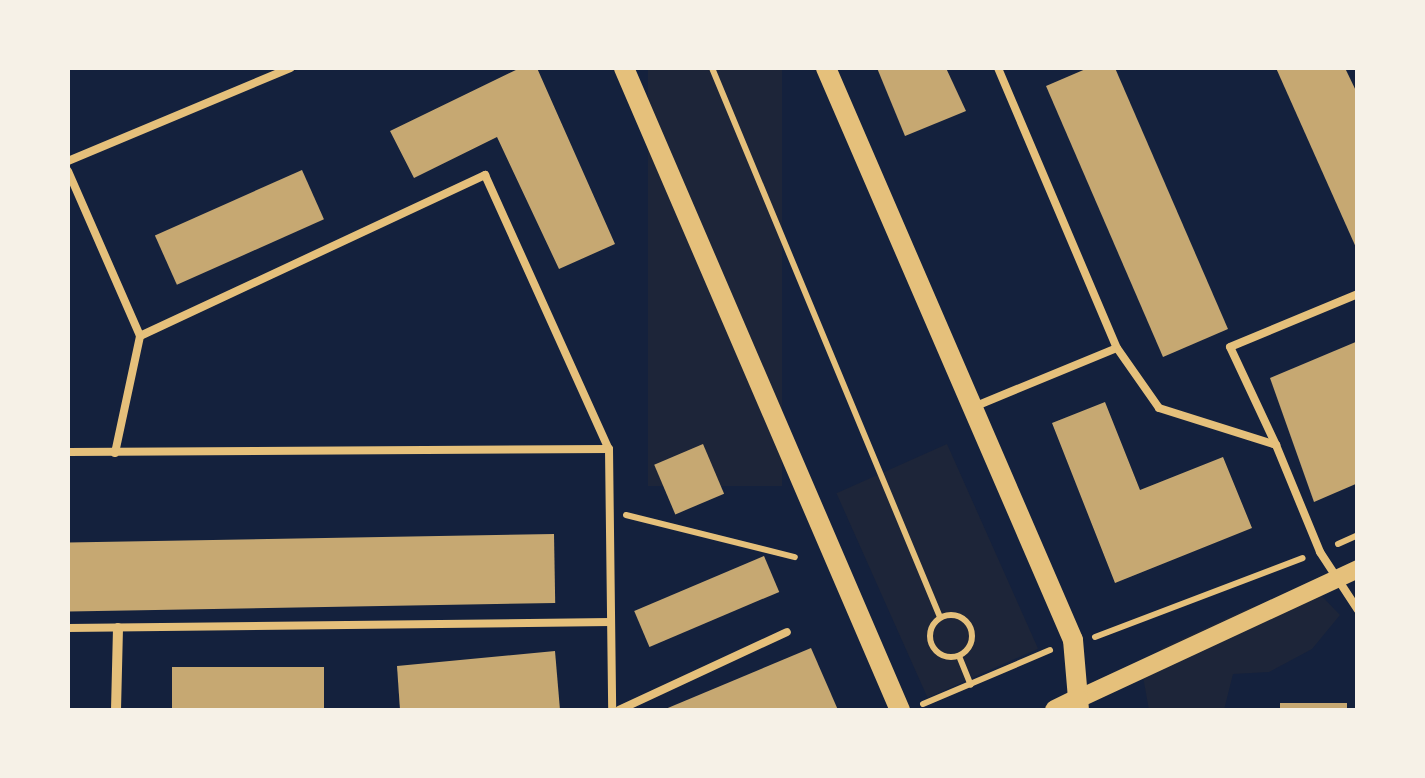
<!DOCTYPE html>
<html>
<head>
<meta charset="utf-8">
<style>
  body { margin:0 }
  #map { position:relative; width:1425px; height:778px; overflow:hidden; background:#14213d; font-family:"Source Sans 3",sans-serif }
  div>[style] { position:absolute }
  .green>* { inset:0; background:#1d2539; transform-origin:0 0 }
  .building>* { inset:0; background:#c6a872; transform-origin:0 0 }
  .path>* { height:6px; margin:-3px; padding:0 3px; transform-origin:3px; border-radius:3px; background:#e5c07b }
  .path>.ring { margin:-3px; padding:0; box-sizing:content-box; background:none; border:6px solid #e5c07b; border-radius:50% }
  .service>* { height:8px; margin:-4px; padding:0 4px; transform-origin:4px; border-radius:4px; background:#e5c07b }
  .minor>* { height:10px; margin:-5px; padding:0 5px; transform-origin:5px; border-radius:5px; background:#e5c07b }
  .tertiary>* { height:18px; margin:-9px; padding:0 9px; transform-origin:9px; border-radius:9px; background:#e5c07b }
  .secondary>* { height:20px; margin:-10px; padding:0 10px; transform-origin:10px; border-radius:10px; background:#e5c07b }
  span { translate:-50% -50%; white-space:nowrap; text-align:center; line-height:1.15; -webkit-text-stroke:9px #f6f1e7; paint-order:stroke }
  .frame { position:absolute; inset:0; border:70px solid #f6f1e7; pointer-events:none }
</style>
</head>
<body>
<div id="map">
  <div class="green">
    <i style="left:648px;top:68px;width:134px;height:418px"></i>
    <i style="left:947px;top:444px;width:224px;height:121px;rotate:66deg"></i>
    <i style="clip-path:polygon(1317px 591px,1340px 615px,1312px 649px,1269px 672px,1233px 674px,1224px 710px,1149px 710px,1142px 671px,1162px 648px,1249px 608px)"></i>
  </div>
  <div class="building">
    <i style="clip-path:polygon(520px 68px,537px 68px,615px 244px,559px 269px,497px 137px,414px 178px,390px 131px)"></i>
    <i style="clip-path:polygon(877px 68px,946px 68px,966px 111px,905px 136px)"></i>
    <i style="clip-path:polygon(1088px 68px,1115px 68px,1228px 329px,1163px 357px,1046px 86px)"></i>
    <i style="clip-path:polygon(1276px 68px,1345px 68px,1358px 95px,1358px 252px)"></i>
    <i style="left:302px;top:170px;width:54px;height:161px;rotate:66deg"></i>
    <i style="clip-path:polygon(1358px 341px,1358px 483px,1314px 502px,1270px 378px)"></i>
    <i style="clip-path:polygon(1105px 402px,1140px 490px,1223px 457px,1252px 528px,1115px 583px,1052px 423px)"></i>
    <i style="left:703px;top:444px;width:54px;height:53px;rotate:67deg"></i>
    <i style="left:554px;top:534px;width:69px;height:486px;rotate:89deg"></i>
    <i style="left:764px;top:556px;width:39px;height:141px;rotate:67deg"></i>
    <i style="clip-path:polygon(811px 648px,838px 710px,663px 710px)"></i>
    <i style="clip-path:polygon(555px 651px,560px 710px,400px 710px,397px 666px)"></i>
    <i style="left:324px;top:667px;width:43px;height:152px;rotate:90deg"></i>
    <i style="left:1280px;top:703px;width:67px;height:7px"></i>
  </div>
  <div class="path">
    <i style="left:712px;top:68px;width:594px;rotate:67.45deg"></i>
    <i style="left:626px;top:515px;width:174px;rotate:14deg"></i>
    <i style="left:1338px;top:544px;width:22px;rotate:-24deg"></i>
    <i class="ring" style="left:930px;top:615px;width:36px;height:36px"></i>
    <i style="left:1095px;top:637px;width:222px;rotate:-20.8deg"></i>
    <i style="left:959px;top:656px;width:31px;rotate:68deg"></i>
    <i style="left:923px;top:704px;width:138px;rotate:-23deg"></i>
  </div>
  <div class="service">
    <i style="left:998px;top:68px;width:304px;rotate:67deg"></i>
    <i style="left:1117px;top:348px;width:73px;rotate:55deg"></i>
    <i style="left:1159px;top:408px;width:123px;rotate:17.5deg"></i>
    <i style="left:1276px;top:445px;width:116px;rotate:67.6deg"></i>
    <i style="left:1320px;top:552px;width:69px;rotate:56.8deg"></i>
    <i style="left:68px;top:161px;width:241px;rotate:-22.7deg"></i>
    <i style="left:68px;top:171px;width:180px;rotate:66.4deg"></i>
    <i style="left:140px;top:336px;width:381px;rotate:-25deg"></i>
    <i style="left:485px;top:175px;width:301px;rotate:65.7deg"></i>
    <i style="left:609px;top:449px;width:261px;rotate:89.3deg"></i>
    <i style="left:976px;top:406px;width:152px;rotate:-22.4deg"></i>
    <i style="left:1276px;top:445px;width:108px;rotate:-115.1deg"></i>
    <i style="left:1230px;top:347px;width:139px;rotate:-22.5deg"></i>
    <i style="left:68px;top:452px;width:541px;rotate:-0.32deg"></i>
    <i style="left:115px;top:453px;width:120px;rotate:-77.9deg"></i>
    <i style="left:68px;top:628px;width:543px;rotate:-0.63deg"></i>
    <i style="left:619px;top:710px;width:185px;rotate:-24.9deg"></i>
  </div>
  <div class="minor">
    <i style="left:116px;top:710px;width:82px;rotate:-88.6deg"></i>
  </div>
  <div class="tertiary">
    <i style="left:1078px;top:699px;width:309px;rotate:-24.9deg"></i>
  </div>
  <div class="secondary">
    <i style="left:624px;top:68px;width:699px;rotate:66.74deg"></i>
    <i style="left:826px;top:68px;width:623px;rotate:66.64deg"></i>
    <i style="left:1073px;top:640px;width:70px;rotate:85.1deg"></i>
    <i style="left:1055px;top:710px;width:25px;rotate:-26deg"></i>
  </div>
  <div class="frame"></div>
</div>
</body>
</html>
